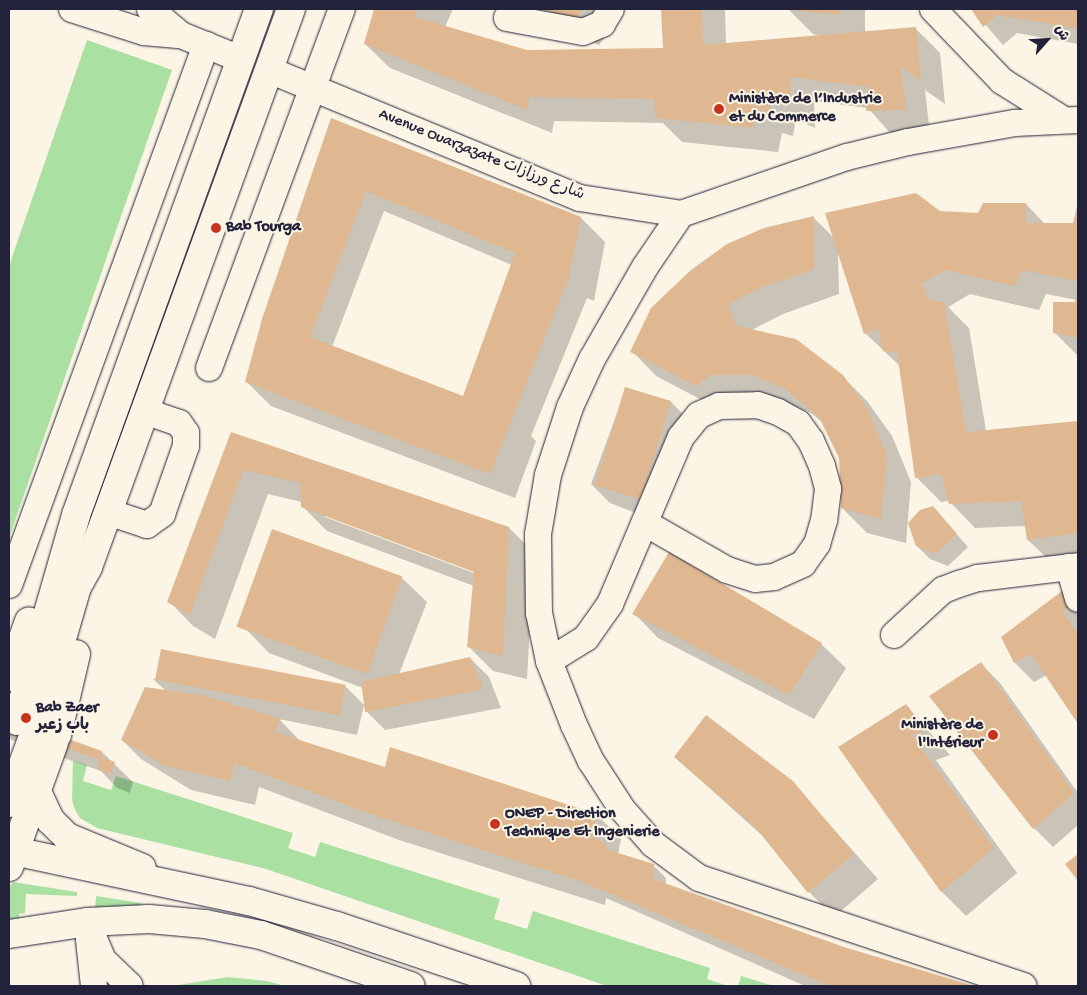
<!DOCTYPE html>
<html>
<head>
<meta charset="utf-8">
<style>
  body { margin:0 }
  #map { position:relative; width:1087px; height:995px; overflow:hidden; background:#fcf5e5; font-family:"Gochi Hand","Playpen Sans Arabic",sans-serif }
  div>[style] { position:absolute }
  .green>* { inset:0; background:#abe0a3 }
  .shadow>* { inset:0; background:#0003 }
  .building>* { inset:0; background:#dfb790; transform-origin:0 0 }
  .roads { filter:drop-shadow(0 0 1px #22223b) drop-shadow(0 0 1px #22223b) }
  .minor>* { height:26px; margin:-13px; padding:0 13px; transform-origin:13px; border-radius:13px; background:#fcf5e5 }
  .major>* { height:28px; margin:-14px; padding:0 14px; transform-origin:14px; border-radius:14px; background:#fcf5e5 }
  .dots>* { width:14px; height:14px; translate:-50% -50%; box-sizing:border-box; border:2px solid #fcf5e5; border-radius:50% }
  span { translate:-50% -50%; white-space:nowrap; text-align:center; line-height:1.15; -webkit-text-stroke:4px #fcf5e5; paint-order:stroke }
  .poi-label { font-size:16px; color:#22223b; font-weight:700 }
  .left { translate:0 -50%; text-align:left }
  .right { translate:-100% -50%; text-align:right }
  .street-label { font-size:16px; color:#22223b }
  .frame { position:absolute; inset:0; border:10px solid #22223b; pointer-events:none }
  .north { position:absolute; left:1022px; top:15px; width:50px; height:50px; -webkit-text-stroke:4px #fcf5e5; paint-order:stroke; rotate:64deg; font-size:14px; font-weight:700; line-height:20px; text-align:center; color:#22223b }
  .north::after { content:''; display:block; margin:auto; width:18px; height:22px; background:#22223b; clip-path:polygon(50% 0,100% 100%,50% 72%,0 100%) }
</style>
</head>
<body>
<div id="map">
  <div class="green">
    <i style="clip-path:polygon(87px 40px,172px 70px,9px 538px,9px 266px)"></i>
    <i style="clip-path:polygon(73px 761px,87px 765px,83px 781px,111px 790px,116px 776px,293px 833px,288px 848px,315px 857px,320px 842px,500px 899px,494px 919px,527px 929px,533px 911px,710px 968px,707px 979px,728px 986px,607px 986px,266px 869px,97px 828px,80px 818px,75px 810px,72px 800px)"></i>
    <i style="clip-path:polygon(13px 882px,77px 892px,77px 896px,26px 894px,25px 913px,19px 914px,20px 919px,9px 922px,9px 888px)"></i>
    <i style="clip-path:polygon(96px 896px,141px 903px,143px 907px,95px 910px)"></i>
    <i style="clip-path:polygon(741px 976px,774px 986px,738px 986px)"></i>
    <i style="clip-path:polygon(228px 977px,267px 981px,285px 986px,172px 986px)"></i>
  </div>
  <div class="shadow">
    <i style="clip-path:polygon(375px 9px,453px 9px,445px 27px,527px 51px,664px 50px,662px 9px,725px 9px,726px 44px,820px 36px,813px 34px,788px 9px,865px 9px,865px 32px,915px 28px,940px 53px,945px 104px,925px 90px,930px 134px,892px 135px,868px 108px,814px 101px,815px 128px,796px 119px,793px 136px,782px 133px,778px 152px,682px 142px,663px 123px,554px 121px,552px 133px,390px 68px,365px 44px)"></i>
    <i style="clip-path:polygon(509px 9px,624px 9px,599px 45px)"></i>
    <i style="clip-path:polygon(972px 9px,1078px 9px,1078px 44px,1017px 33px,1003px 45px)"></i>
    <i style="clip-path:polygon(evenodd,316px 169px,581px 218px,605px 242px,594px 301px,587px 298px,531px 436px,536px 441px,515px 498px,271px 406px,246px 381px,316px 169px,384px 211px,512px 265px,469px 400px,332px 347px,384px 211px)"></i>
    <i style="clip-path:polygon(1026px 204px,1045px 224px,1074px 224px,1078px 205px,1078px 356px,1054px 332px,1077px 300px,1046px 294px,1039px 310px,970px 294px,948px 307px,969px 328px,986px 431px,1078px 422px,1078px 561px,1053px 564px,1028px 540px,1026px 526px,975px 528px,949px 501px,941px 502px,916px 477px,901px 367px,865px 333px,838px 252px,839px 294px,783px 314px,750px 331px,842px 376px,867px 401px,892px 436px,911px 482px,906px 543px,867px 533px,842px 508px,840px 458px,823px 423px,811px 413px,778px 399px,721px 410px,656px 376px,632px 351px,814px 218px,835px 239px,939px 213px,979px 214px)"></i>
    <i style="clip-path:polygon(626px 389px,671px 402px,690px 421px,657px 521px,610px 503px,591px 484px)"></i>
    <i style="clip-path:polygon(evenodd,232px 433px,509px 528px,534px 552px,527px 679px,493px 671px,469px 647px,474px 586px,327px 531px,302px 506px,302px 502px,268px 494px,215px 639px,193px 626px,169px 601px,232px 433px,325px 514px,480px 573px,479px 575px,325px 517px,325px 514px)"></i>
    <i style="clip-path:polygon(933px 507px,968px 547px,948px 566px,930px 559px,917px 546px)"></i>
    <i style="clip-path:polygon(273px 530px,402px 578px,427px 602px,399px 674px,470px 658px,489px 677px,501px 708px,385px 730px,366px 711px,363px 688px,269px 653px,245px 628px)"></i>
    <i style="clip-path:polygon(1062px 592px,1078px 609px,1078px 722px,1047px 675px,1034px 682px,1015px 663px,1003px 637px)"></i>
    <i style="clip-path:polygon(634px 613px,821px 644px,846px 668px,814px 719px,658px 638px)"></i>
    <i style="clip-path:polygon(981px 664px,1000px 683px,1078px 793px,1078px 825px,1053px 847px,1034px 828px,931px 697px)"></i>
    <i style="clip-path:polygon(153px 679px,345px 686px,364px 705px,357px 735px,279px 719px,302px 743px,385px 769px,597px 815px,621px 839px,618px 854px,653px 865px,666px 878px,666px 885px,843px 948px,972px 986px,805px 986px,606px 898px,605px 905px,399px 840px,259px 787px,255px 805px,191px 790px,141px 759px,122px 740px,166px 691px)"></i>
    <i style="clip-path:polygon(906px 706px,950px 755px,936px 760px,1017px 873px,966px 916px,941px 891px)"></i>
    <i style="clip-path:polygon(9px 719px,102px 752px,133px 782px,130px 793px,117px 788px,101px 771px,9px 739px)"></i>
    <i style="clip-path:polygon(675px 757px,792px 782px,878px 879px,834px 917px,809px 892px,766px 839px)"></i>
  </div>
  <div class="building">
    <i style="clip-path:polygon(374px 9px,418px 9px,415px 17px,527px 50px,663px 48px,661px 9px,702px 9px,703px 45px,916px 27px,921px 81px,901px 67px,906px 110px,866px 111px,868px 87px,790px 77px,791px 104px,771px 95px,769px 112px,757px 110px,753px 128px,656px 118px,654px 99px,529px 97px,528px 110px,364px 44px)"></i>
    <i style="clip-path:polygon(544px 9px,583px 9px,574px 21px)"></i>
    <i style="clip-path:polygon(788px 9px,841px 9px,840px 15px,788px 10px)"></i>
    <i style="clip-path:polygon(971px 9px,1078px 9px,1078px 29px,997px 15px,983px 27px)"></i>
    <i style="clip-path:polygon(evenodd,331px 118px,581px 217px,569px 277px,490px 474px,245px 382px,262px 319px,331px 118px,366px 191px,515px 253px,463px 396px,310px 337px,366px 191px)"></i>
    <i style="clip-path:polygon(916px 193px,940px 211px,978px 213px,983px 203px,1026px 203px,1026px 223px,1073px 223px,1078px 203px,1078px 281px,1021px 270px,1015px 286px,945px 270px,921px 284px,929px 300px,944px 302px,966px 432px,1078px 421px,1078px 533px,1027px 540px,1021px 501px,949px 504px,941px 474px,915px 478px,897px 352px,883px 351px,878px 328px,864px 334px,825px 213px)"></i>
    <i style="clip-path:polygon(814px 216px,814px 269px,758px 289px,728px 305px,736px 326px,796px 339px,843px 375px,868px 410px,887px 456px,881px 519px,841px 508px,839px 458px,819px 417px,785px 389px,752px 375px,711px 375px,696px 386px,630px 352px,651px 308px,691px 270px,727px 244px,764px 228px)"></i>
    <i style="clip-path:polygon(1077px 292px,1078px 338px,1053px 333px,1053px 302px,1075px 302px)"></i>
    <i style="left:625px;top:387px;width:48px;height:103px;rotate:17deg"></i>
    <i style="clip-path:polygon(231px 432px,509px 527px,503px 656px,467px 647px,474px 572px,301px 507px,301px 483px,243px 470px,190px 615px,167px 602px)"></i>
    <i style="clip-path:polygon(933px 506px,957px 534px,935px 554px,916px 546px,908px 523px,920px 510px)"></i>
    <i style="left:272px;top:529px;width:139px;height:104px;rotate:20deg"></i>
    <i style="clip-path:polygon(669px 552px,822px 643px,789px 695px,632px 614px)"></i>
    <i style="clip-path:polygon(1062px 591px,1074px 605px,1062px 611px,1078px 634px,1078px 724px,1031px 654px,1014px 663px,1001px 637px)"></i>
    <i style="left:161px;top:649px;width:188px;height:31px;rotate:11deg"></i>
    <i style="clip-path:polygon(470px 657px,483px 689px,365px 712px,361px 682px)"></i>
    <i style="clip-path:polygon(981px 662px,1074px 793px,1033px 829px,929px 696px)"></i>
    <i style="clip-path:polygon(145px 687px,205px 696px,281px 719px,274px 732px,385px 767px,390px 747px,597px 814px,591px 836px,606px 844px,605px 849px,654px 864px,653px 879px,844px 947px,974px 986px,830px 986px,580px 881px,373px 815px,235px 763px,230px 781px,165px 766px,121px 740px)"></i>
    <i style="clip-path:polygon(906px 704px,926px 730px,912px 735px,994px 848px,941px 892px,838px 747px)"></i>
    <i style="clip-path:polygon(706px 715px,793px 781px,854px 854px,808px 893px,756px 828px,674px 757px)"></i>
    <i style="clip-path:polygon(9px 727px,57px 735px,102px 751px,101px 757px,115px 762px,111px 774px,97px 769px,100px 760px)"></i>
    <i style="clip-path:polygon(1078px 854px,1078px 881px,1065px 864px)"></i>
  </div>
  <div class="roads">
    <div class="minor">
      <i style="left:72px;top:9px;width:76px;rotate:17.7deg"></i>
      <i style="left:144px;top:32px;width:37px;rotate:5deg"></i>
      <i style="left:150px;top:9px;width:40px;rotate:40deg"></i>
      <i style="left:181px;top:35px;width:64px;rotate:22.1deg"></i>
      <i style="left:933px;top:9px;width:100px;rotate:46.2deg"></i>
      <i style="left:1002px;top:81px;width:73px;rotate:32.2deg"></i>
      <i style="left:507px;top:18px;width:77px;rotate:10.4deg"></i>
      <i style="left:583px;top:32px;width:21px;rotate:-23deg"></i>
      <i style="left:602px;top:24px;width:17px;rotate:-59deg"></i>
      <i style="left:269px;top:70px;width:336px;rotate:22.4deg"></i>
      <i style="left:580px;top:198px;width:102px;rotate:9deg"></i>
      <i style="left:681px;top:214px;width:176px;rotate:-19deg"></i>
      <i style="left:847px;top:157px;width:63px;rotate:-13.8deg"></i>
      <i style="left:908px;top:142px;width:109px;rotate:-10.1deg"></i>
      <i style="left:1015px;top:123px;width:63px;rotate:-2.7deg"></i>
      <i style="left:681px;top:214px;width:64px;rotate:124.2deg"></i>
      <i style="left:645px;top:267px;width:106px;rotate:119.9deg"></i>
      <i style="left:592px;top:359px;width:53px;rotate:114.6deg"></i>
      <i style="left:570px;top:407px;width:71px;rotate:107.9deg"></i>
      <i style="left:548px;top:475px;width:60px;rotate:99.6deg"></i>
      <i style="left:538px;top:534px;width:79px;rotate:89.3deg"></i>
      <i style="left:539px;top:613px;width:49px;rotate:78.2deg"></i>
      <i style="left:549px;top:661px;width:69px;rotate:68.7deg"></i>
      <i style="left:574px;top:725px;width:40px;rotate:65deg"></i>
      <i style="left:591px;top:761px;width:57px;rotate:57.1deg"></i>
      <i style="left:622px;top:809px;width:47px;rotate:48.5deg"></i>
      <i style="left:653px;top:844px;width:57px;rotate:36.5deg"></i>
      <i style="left:699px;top:878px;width:342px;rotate:18.4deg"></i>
      <i style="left:209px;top:368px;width:383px;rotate:-69.7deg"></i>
      <i style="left:108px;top:512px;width:41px;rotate:18.4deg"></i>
      <i style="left:147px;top:525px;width:19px;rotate:-36deg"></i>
      <i style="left:162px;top:514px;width:72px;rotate:-70.6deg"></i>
      <i style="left:186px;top:446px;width:13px;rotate:-90deg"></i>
      <i style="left:186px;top:433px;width:12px;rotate:-125deg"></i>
      <i style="left:179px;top:423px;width:37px;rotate:-161deg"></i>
      <i style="left:1069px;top:567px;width:33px;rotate:74deg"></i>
      <i style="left:9px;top:585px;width:575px;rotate:-69.96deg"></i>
      <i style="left:894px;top:635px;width:67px;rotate:-42.6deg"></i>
      <i style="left:943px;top:590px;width:17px;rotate:-21deg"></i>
      <i style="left:959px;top:584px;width:20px;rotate:-18deg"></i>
      <i style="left:978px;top:578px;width:101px;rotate:-6.8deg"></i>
      <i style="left:549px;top:661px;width:44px;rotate:-31.9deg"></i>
      <i style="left:586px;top:638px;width:42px;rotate:-54.8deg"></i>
      <i style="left:610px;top:604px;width:181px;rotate:-67deg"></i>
      <i style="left:681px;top:437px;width:28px;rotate:-51deg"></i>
      <i style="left:699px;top:415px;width:22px;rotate:-24deg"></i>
      <i style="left:719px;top:406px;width:39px;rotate:-1deg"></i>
      <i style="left:758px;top:405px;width:21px;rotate:19deg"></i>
      <i style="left:778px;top:412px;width:23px;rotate:29deg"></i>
      <i style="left:798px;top:423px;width:22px;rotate:54deg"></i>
      <i style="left:811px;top:441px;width:27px;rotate:66deg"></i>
      <i style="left:822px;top:466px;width:24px;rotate:75deg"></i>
      <i style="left:828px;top:489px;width:31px;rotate:97deg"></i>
      <i style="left:824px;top:520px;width:25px;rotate:106deg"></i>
      <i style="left:817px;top:544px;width:24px;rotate:125deg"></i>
      <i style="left:803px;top:564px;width:32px;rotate:156deg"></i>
      <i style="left:774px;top:577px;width:19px;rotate:174deg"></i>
      <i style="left:755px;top:579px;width:29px;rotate:-162deg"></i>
      <i style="left:727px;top:570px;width:95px;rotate:-150.2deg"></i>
      <i style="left:87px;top:922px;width:41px;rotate:67.2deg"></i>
      <i style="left:103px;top:960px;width:37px;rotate:44deg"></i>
      <i style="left:89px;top:940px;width:46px;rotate:83.8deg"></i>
    </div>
    <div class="major">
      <i style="left:9px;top:677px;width:59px;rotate:-70.3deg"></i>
      <i style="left:17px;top:721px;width:214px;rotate:-74deg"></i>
      <i style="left:76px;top:515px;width:538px;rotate:-70.12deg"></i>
      <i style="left:36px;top:728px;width:147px;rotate:-73.8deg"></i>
      <i style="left:77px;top:587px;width:23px;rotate:-61deg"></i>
      <i style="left:88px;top:567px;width:594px;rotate:-70.01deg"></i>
      <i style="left:57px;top:735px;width:83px;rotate:-76.8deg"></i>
      <i style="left:38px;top:794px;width:29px;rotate:65deg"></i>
      <i style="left:50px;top:820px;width:24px;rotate:45deg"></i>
      <i style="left:67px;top:837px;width:81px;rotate:22.5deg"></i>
      <i style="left:9px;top:803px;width:71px;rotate:-70.3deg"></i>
      <i style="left:9px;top:850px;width:245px;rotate:12deg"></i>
      <i style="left:249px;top:901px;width:91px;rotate:15.9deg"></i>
      <i style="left:337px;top:926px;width:189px;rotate:18.5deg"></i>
      <i style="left:9px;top:867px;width:132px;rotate:-70.1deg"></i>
      <i style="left:9px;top:934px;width:79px;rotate:-8.7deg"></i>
      <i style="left:87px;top:922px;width:62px;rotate:-2.8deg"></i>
      <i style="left:149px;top:919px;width:56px;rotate:5.1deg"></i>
      <i style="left:205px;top:924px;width:57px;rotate:11.1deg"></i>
      <i style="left:261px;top:935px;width:158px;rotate:18.8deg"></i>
    </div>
  </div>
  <div class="dots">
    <i style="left:719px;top:109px;background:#c8321e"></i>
    <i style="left:216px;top:228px;background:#c8321e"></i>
    <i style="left:26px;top:718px;background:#c8321e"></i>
    <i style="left:993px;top:735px;background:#c8321e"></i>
    <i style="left:495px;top:824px;background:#c8321e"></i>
  </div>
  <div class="poi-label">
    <span class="left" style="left:729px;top:109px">Ministère de l’Industrie<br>et du Commerce</span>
    <span class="left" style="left:226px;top:228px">Bab Tourga</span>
    <span class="left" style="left:36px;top:718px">Bab Zaer<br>باب زعير</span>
    <span class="right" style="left:983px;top:735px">Ministère de<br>l'Intérieur</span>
    <span class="left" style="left:505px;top:824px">ONEP - Direction<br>Technique Et Ingenierie</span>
  </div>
  <div class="street-label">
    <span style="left:481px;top:156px;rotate:22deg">Avenue Ouarzazate شارع ورزازات</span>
  </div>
  <div class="frame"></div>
  <div class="north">ش</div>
</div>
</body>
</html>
